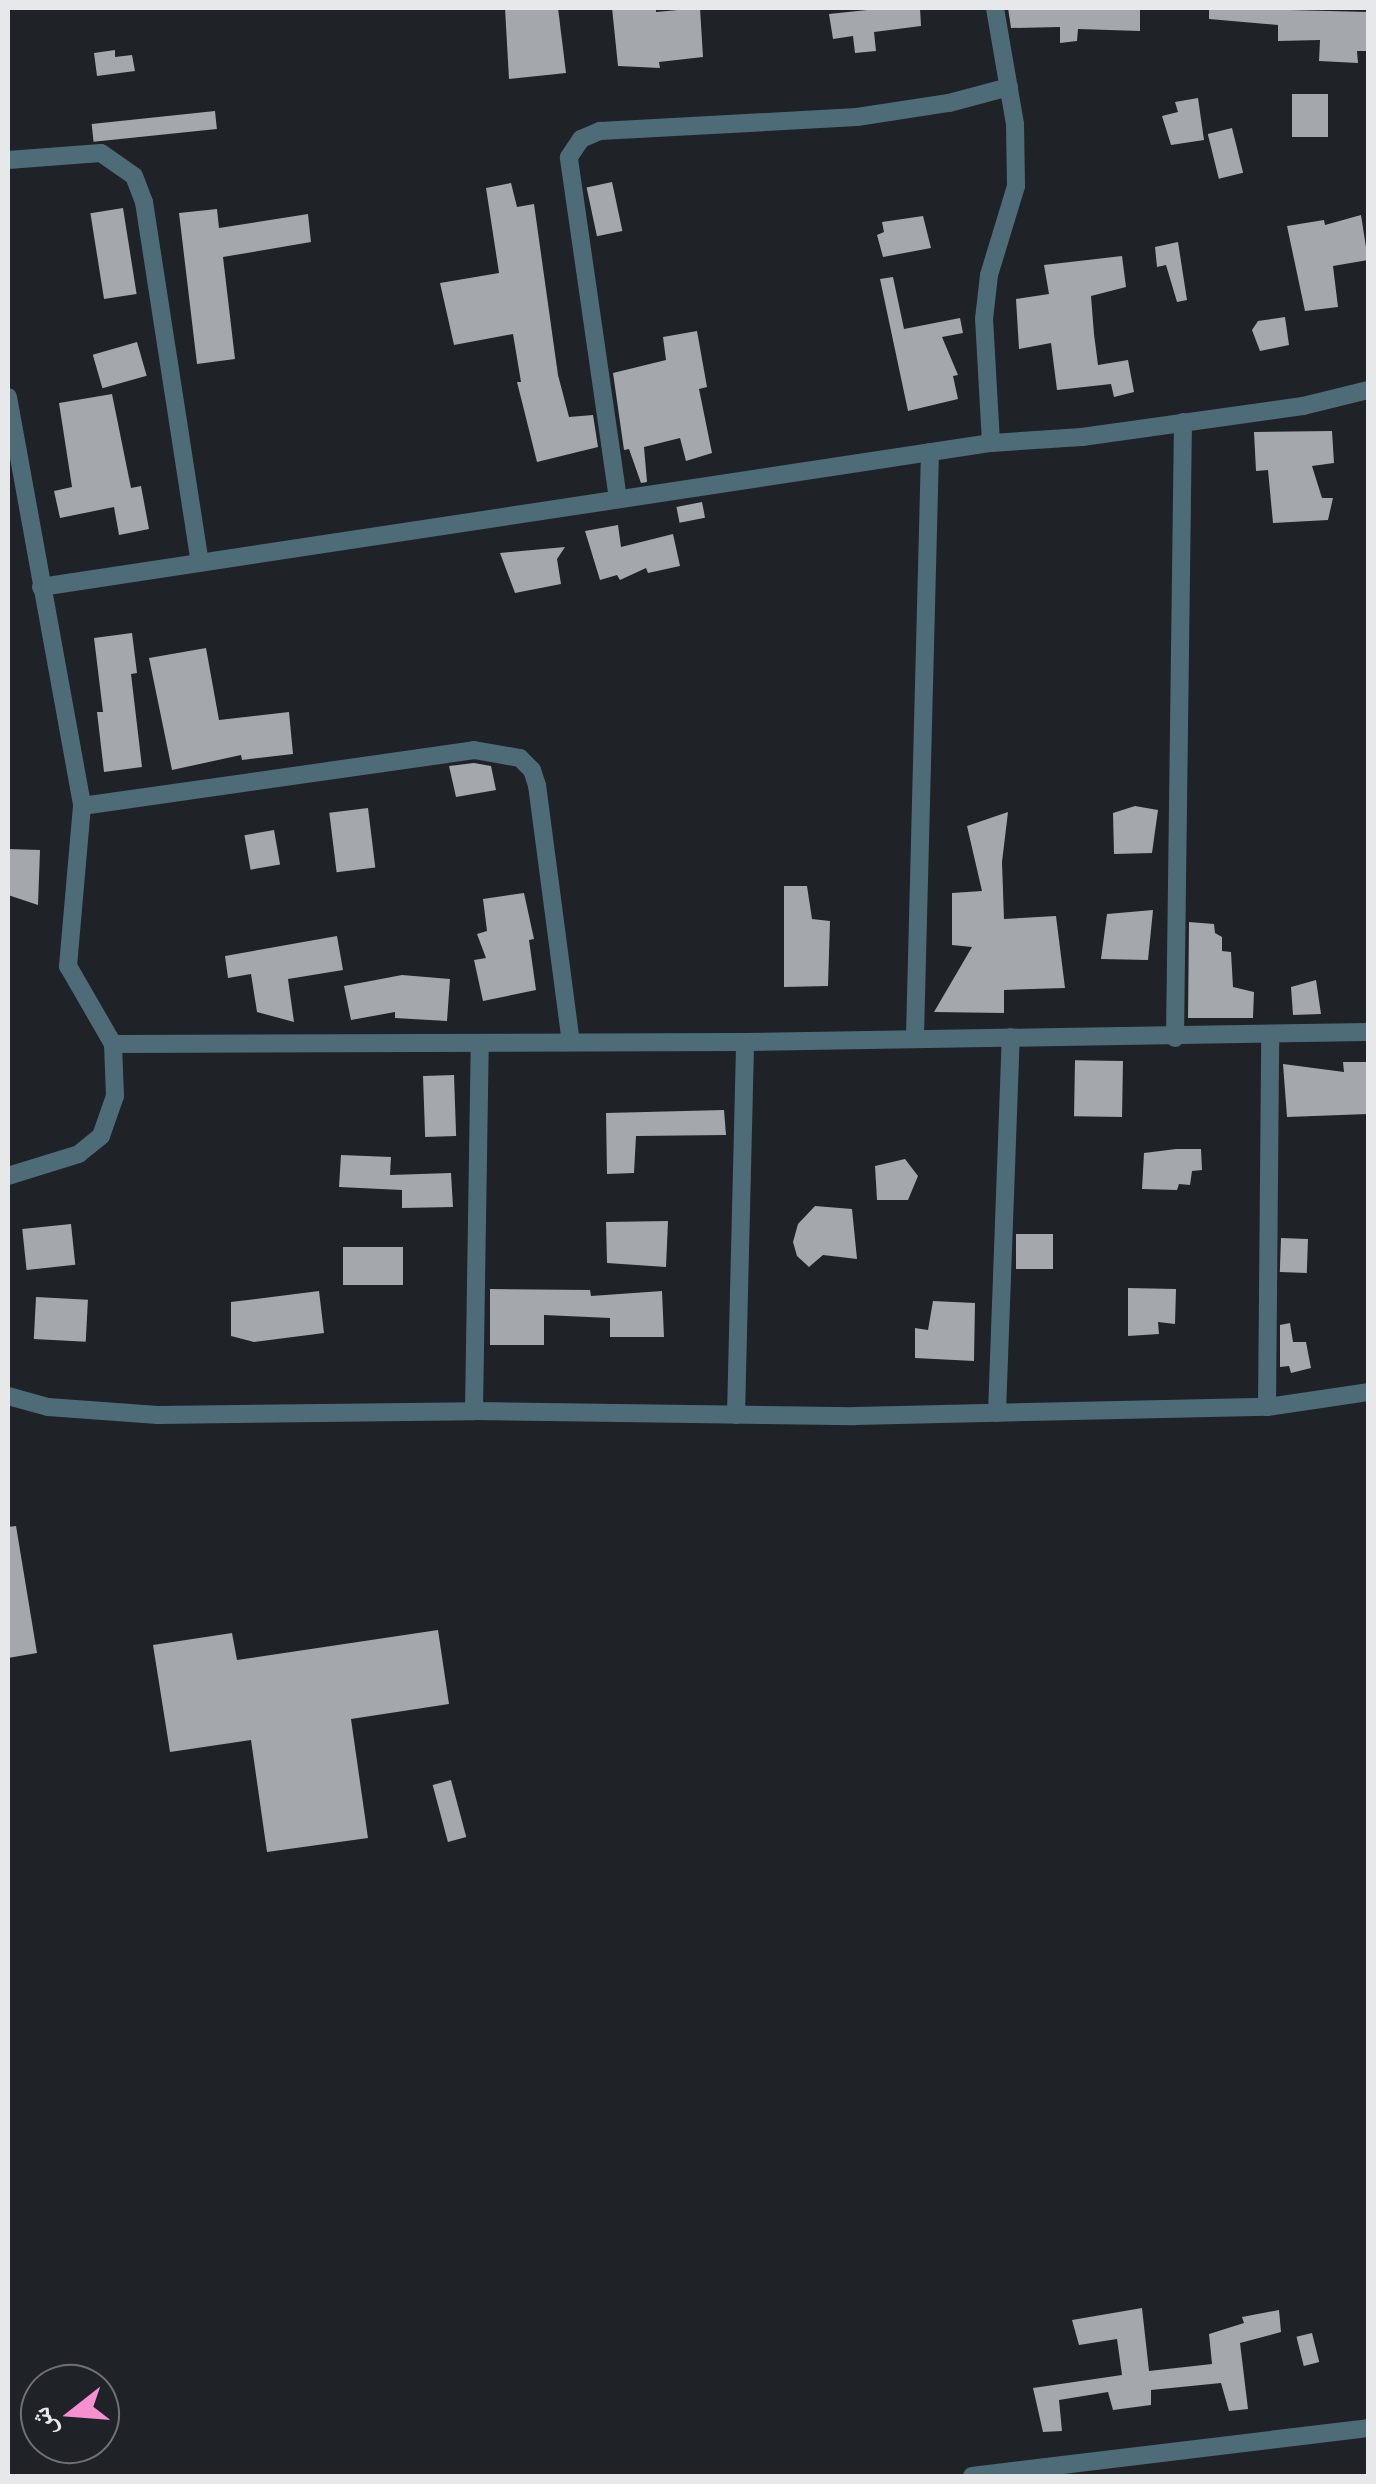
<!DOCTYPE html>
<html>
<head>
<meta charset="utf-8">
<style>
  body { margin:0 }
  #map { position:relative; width:1376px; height:2484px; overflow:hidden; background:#1f2226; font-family:"Libre Baskerville","Noto Naskh Arabic",serif }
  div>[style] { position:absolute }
  .building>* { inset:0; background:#a4a7ac; transform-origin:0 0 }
  .minor>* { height:18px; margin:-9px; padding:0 9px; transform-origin:9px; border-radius:9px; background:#4e6c77 }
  span { translate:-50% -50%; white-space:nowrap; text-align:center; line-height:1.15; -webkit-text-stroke:10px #1f2226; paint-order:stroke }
  .frame { position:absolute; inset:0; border:10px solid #e6e8ea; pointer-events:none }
  .north { position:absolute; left:20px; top:2364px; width:100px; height:100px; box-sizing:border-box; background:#1f2226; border:2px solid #6f7174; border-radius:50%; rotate:253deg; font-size:28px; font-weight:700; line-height:40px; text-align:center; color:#e6e8ea }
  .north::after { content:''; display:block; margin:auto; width:35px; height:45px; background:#f690cf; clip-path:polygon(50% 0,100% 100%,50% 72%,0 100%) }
</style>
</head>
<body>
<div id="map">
  <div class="building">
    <i style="clip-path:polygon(505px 8px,558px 8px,566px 73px,509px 79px)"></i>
    <i style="clip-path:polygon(612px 8px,656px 8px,656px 12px,700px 8px,703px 57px,659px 62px,660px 68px,618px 66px)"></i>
    <i style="clip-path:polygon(886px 8px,920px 8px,921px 26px,874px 32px,876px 51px,855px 53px,853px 36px,833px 39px,829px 14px)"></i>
    <i style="clip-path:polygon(1008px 8px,1140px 8px,1140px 31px,1078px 29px,1077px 41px,1060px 43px,1060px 27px,1011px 28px)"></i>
    <i style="clip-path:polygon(1209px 8px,1368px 12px,1368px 51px,1357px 51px,1358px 63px,1319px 61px,1320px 40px,1278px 41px,1278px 25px,1209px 19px)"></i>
    <i style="clip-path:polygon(115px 50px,115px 57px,132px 55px,135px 71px,97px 76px,94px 53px)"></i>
    <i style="left:1292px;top:94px;width:36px;height:43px"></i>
    <i style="clip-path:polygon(1198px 98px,1204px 140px,1171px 145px,1162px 116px,1178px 112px,1175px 102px)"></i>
    <i style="left:215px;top:111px;width:18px;height:124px;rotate:84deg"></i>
    <i style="left:1232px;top:128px;width:46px;height:25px;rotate:76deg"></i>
    <i style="left:612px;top:182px;width:50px;height:26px;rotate:78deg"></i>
    <i style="clip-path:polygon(511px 183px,517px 207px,534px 204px,558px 375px,569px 417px,593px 415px,598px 447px,537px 462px,517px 382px,521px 382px,513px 334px,454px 345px,440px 283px,499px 273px,486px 188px)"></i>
    <i style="left:123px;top:208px;width:87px;height:33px;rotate:81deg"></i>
    <i style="clip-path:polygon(217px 209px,219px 228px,308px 214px,311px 242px,223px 257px,235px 359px,197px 364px,179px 213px)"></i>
    <i style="clip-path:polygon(1361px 215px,1368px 260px,1333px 266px,1338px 307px,1305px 311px,1287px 226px,1324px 220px,1325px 225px)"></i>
    <i style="clip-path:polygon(923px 216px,931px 248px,883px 257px,877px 235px,884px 232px,882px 222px)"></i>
    <i style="clip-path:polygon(1178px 242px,1187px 300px,1177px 302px,1166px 265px,1157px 267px,1155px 247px)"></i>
    <i style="clip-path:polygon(1122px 256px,1126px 287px,1091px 296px,1094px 334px,1098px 365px,1128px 360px,1134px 392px,1114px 397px,1111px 384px,1057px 390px,1051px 343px,1019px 349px,1016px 299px,1049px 294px,1044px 265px)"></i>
    <i style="clip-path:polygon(893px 277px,904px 329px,960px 318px,963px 333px,942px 337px,958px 375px,953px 376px,958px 399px,908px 411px,880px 279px)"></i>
    <i style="clip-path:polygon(1285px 317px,1289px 345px,1260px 351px,1252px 330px,1258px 321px)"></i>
    <i style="clip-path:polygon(697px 331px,707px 387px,699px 389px,712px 453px,686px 461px,680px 438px,644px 447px,647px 482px,641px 483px,629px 449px,624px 450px,613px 373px,666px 360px,663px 337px)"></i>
    <i style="left:137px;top:342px;width:35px;height:46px;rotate:74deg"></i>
    <i style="clip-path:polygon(112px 394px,131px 488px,141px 486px,149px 529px,119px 535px,114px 507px,60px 518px,54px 491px,72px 487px,59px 403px)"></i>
    <i style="clip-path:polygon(1332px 431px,1334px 463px,1312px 466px,1322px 498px,1333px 498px,1328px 520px,1273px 523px,1268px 470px,1256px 471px,1254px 432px)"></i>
    <i style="left:702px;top:502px;width:16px;height:26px;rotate:79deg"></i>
    <i style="clip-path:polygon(618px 525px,621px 547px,673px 534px,680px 566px,648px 573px,646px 568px,620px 580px,617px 575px,600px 580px,585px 531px)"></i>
    <i style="clip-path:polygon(565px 547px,557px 559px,561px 584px,515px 593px,500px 553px)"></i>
    <i style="clip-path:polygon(132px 633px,137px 673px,131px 674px,142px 767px,104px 772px,97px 712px,103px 712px,94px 638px)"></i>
    <i style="clip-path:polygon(206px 648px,219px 720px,289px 712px,293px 754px,242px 760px,241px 755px,172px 770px,149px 658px)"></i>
    <i style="clip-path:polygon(474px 763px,491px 766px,496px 790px,456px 797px,449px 766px)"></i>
    <i style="clip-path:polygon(1135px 806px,1158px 810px,1152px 853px,1114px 854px,1113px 813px)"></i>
    <i style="left:368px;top:808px;width:60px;height:39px;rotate:83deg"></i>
    <i style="clip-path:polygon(1008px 812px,1002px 862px,1004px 919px,1056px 916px,1065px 988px,1004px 990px,1004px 1013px,934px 1012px,972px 947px,952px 945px,952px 893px,982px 891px,967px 826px)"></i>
    <i style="left:274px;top:830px;width:35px;height:30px;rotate:80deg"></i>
    <i style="clip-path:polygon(8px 849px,40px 850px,38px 905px,8px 895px)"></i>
    <i style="clip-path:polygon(784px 886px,807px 886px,812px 919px,830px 921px,828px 986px,784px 987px)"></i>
    <i style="clip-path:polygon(524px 893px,534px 939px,529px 940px,536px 990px,483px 1001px,474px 960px,486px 958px,477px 934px,487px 931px,483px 899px)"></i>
    <i style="clip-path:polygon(1153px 910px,1148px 960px,1101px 959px,1107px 914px)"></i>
    <i style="clip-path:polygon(1189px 922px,1214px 924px,1215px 933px,1222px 937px,1222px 951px,1231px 952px,1233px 987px,1254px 992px,1253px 1018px,1188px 1018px)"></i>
    <i style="clip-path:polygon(337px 936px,343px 970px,288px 979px,294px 1022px,257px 1012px,251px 974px,228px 978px,225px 956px)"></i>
    <i style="clip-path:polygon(402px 975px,450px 979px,447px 1021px,395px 1018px,395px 1012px,351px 1020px,344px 986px)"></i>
    <i style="clip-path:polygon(1316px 980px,1321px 1014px,1293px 1015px,1291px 987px)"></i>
    <i style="left:1123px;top:1061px;width:56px;height:48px;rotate:91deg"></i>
    <i style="clip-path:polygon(1343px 1062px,1368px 1062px,1368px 1114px,1287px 1117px,1283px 1064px,1344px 1072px)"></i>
    <i style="left:454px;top:1075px;width:61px;height:31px;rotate:88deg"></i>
    <i style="clip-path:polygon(724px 1110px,726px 1135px,636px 1136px,634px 1173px,607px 1174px,606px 1113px)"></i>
    <i style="clip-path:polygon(1176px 1149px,1201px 1149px,1202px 1170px,1192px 1171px,1190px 1185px,1179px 1184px,1177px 1190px,1142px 1189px,1144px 1153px)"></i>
    <i style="clip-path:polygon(341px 1155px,391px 1157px,390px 1175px,451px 1173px,453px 1207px,402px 1208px,402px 1190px,339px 1187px)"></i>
    <i style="clip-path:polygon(905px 1159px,918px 1176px,908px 1200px,877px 1200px,875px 1166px)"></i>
    <i style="clip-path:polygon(815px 1206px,852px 1209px,857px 1259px,823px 1255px,809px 1267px,797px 1256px,793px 1242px,798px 1224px)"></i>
    <i style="clip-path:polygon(668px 1221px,666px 1267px,607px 1263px,606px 1222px)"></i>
    <i style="left:71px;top:1224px;width:41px;height:49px;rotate:84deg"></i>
    <i style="left:1053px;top:1234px;width:35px;height:37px;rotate:90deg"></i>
    <i style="left:1281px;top:1238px;width:27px;height:34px;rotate:2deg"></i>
    <i style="left:343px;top:1247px;width:60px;height:38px"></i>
    <i style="clip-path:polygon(1128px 1288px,1176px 1289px,1175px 1324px,1158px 1322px,1159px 1334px,1128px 1336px)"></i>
    <i style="clip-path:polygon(490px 1289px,590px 1290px,591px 1296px,662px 1291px,664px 1337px,610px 1337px,610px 1318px,544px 1315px,544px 1345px,490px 1345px)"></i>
    <i style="clip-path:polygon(319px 1291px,324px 1333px,254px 1342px,231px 1336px,231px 1302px)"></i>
    <i style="left:36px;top:1297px;width:52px;height:42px;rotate:3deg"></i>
    <i style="clip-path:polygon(933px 1301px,975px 1303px,974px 1361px,915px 1358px,915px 1328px,928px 1330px)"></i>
    <i style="clip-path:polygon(1290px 1323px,1293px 1342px,1306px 1342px,1311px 1368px,1291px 1373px,1289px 1366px,1280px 1367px,1280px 1325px)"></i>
    <i style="clip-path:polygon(16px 1526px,37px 1653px,8px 1658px,8px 1527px)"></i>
    <i style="clip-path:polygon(438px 1630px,449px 1704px,351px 1719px,368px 1838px,267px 1852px,251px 1740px,170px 1752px,153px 1645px,232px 1633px,237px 1660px)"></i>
    <i style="left:451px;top:1780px;width:59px;height:19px;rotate:75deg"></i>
    <i style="clip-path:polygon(1142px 2308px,1149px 2371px,1212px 2364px,1209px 2334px,1244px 2323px,1242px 2317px,1279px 2310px,1281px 2332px,1240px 2343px,1248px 2409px,1229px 2411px,1221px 2383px,1151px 2390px,1151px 2405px,1113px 2410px,1108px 2392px,1059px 2400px,1062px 2431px,1043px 2432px,1033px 2388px,1122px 2375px,1117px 2339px,1079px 2345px,1072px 2320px)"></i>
    <i style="left:1312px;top:2333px;width:30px;height:16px;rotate:76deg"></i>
  </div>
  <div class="minor">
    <i style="left:8px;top:160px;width:93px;rotate:-4.3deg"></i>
    <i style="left:101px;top:153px;width:40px;rotate:34.9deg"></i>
    <i style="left:134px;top:176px;width:28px;rotate:69deg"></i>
    <i style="left:144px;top:202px;width:365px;rotate:81.2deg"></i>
    <i style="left:8px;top:397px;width:416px;rotate:79.7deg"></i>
    <i style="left:82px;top:806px;width:161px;rotate:95deg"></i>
    <i style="left:68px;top:966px;width:90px;rotate:60deg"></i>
    <i style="left:113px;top:1044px;width:52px;rotate:87.8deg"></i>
    <i style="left:115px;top:1096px;width:42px;rotate:109.3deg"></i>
    <i style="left:101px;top:1136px;width:28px;rotate:141deg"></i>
    <i style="left:79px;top:1154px;width:74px;rotate:162.8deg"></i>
    <i style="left:991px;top:443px;width:124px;rotate:-93.2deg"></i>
    <i style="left:984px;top:319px;width:44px;rotate:-83.5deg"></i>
    <i style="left:989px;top:275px;width:93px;rotate:-73.1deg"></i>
    <i style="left:1016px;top:186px;width:62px;rotate:-90.9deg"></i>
    <i style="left:1015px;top:124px;width:118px;rotate:-99.8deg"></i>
    <i style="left:618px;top:499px;width:345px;rotate:-98.2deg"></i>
    <i style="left:569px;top:157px;width:22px;rotate:-56deg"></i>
    <i style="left:581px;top:139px;width:21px;rotate:-23deg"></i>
    <i style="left:600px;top:131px;width:257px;rotate:-3.1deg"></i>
    <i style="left:857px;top:117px;width:93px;rotate:-8.7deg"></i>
    <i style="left:949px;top:103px;width:62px;rotate:-14.9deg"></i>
    <i style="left:41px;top:587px;width:961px;rotate:-8.62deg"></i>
    <i style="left:991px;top:443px;width:91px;rotate:-3.8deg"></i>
    <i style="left:1082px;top:437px;width:223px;rotate:-8deg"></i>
    <i style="left:1303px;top:406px;width:67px;rotate:-13.8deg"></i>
    <i style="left:82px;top:806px;width:396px;rotate:-8.1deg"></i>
    <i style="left:474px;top:750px;width:47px;rotate:9.9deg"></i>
    <i style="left:520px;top:758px;width:17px;rotate:45deg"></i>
    <i style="left:532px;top:770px;width:16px;rotate:72deg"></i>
    <i style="left:537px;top:785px;width:259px;rotate:82.5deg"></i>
    <i style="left:915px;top:1036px;width:584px;rotate:-88.53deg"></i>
    <i style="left:1175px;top:1038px;width:616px;rotate:-89.26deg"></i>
    <i style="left:113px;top:1044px;width:632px;rotate:-0.18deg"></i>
    <i style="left:745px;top:1042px;width:623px;rotate:-0.92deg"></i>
    <i style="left:8px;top:1396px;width:41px;rotate:15.4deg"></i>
    <i style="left:48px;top:1407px;width:110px;rotate:4.2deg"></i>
    <i style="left:158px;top:1415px;width:316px;rotate:-0.7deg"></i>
    <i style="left:474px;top:1411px;width:381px;rotate:0.8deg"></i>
    <i style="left:855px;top:1416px;width:412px;rotate:-1.3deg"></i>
    <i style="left:1267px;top:1407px;width:102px;rotate:-8.4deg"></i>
    <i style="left:1267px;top:1407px;width:372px;rotate:-89.5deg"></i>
    <i style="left:474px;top:1411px;width:366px;rotate:-89.1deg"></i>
    <i style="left:997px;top:1413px;width:376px;rotate:-87.9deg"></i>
    <i style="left:736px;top:1415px;width:373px;rotate:-88.6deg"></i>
    <i style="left:972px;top:2476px;width:399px;rotate:-6.9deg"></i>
  </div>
  <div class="frame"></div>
  <div class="north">ش</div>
</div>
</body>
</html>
